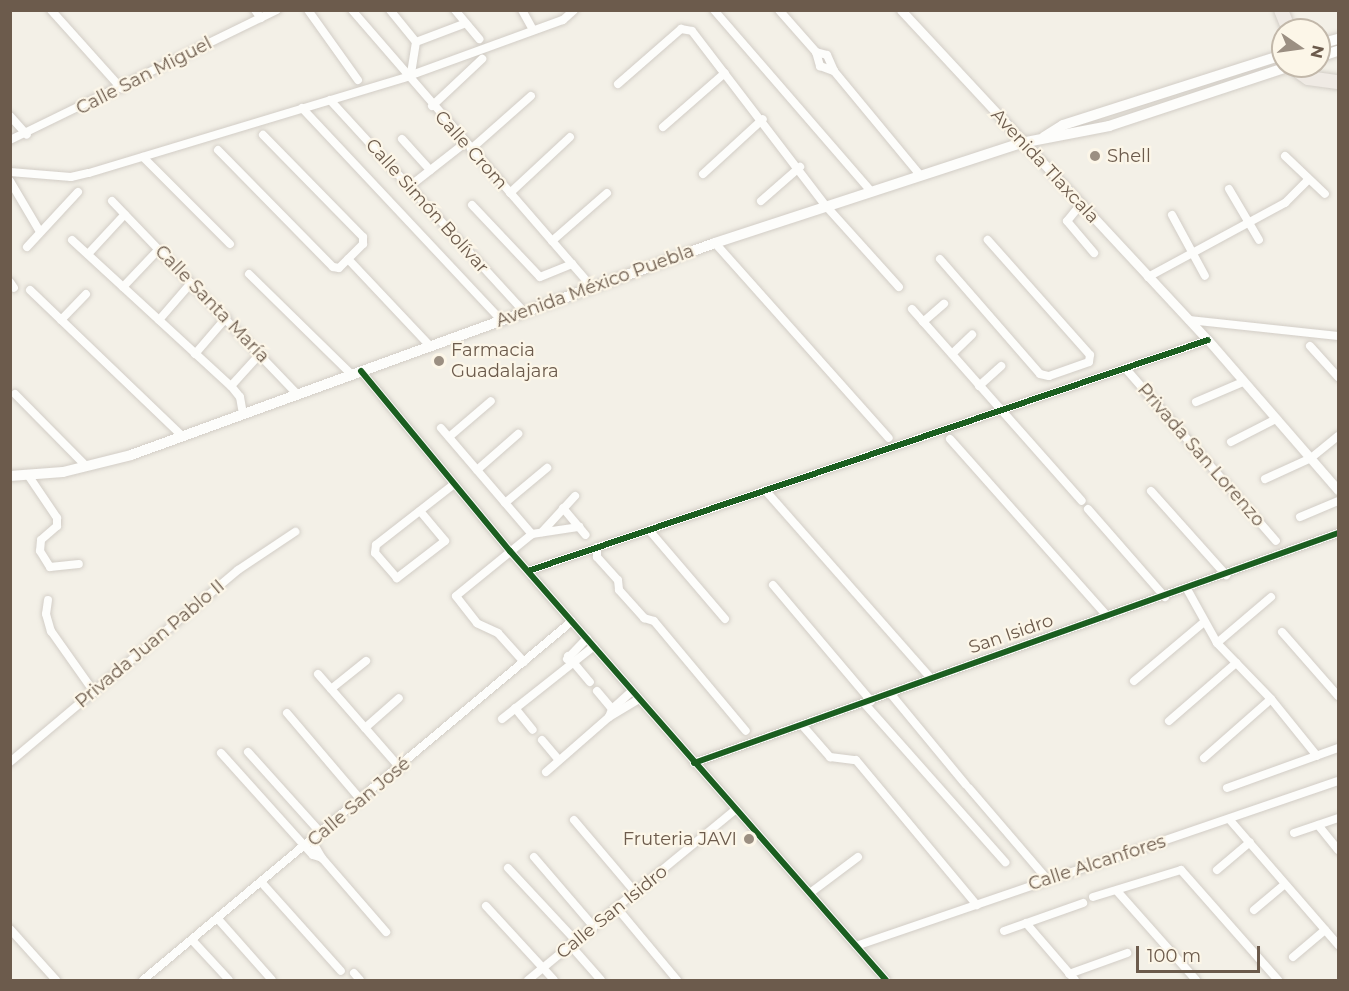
<!DOCTYPE html>
<html>
<head>
<meta charset="utf-8">
<style>
  body { margin:0 }
  #map { position:relative; width:1349px; height:991px; overflow:hidden; background:#f3f0e7; font-family:Montserrat,sans-serif }
  div>[style] { position:absolute }
  .roads { filter:drop-shadow(0 0 2px #d2cdc6) drop-shadow(0 0 2px #d2cdc6) }
  .minor>* { height:8px; margin:-4px; padding:0 4px; transform-origin:4px; border-radius:4px; background:#fdfdfb }
  .tertiary>* { height:9px; margin:-4.5px; padding:0 4.5px; transform-origin:4.5px; border-radius:4.5px; background:#fdfdfb }
  .secondary>* { height:10px; margin:-5px; padding:0 5px; transform-origin:5px; border-radius:5px; background:#fdfdfb }
  .trunk>* { height:14px; margin:-7px; padding:0 7px; transform-origin:7px; border-radius:7px; background:#efeae4 }
  .cycleway>* { height:6px; margin:-3px; padding:0 3px; transform-origin:3px; border-radius:3px; background:#1b5e20 }
  .dots>* { width:16px; height:16px; translate:-50% -50%; box-sizing:border-box; border:3px solid #fcf6e8; border-radius:50% }
  span { translate:-50% -50%; white-space:nowrap; text-align:center; line-height:1.15; -webkit-text-stroke:4.5px #fcf6e8; paint-order:stroke }
  .street-label { font-size:18px; color:#6c5b4c }
  .poi-label { font-size:18px; color:#6c5b4c }
  .left { translate:0 -50%; text-align:left }
  .right { translate:-100% -50%; text-align:right }
  .frame { position:absolute; inset:0; border:12px solid #6c5b4c; pointer-events:none }
  .north { position:absolute; left:1271px; top:18px; width:60px; height:60px; box-sizing:border-box; background:#fcf6e8; border:2px solid #c2b8aa; border-radius:50%; rotate:103deg; font-size:16px; font-weight:700; line-height:24px; text-align:center; color:#6c5b4c }
  .north::after { content:''; display:block; margin:auto; width:21px; height:27px; background:#9b8f82; clip-path:polygon(50% 0,100% 100%,50% 72%,0 100%) }
  .scale { position:absolute; left:1136px; top:946px; width:124px; height:27px; box-sizing:border-box; border:3px solid #6c5b4c; border-top:0; padding-left:8px; font-size:18px; line-height:21px; white-space:nowrap; color:#6c5b4c; -webkit-text-stroke:4px #fcf6e8; paint-order:stroke }
</style>
</head>
<body>
<div id="map">
  <div class="roads">
    <div class="minor">
      <i style="left:51px;top:10px;width:105px;rotate:48.1deg"></i>
      <i style="left:255px;top:10px;width:10px;rotate:53deg"></i>
      <i style="left:308px;top:10px;width:86px;rotate:54.5deg"></i>
      <i style="left:352px;top:10px;width:367px;rotate:49.1deg"></i>
      <i style="left:390px;top:10px;width:41px;rotate:50.9deg"></i>
      <i style="left:416px;top:42px;width:33px;rotate:99deg"></i>
      <i style="left:455px;top:10px;width:38px;rotate:50deg"></i>
      <i style="left:522px;top:10px;width:23px;rotate:61deg"></i>
      <i style="left:714px;top:10px;width:240px;rotate:49.1deg"></i>
      <i style="left:779px;top:10px;width:56px;rotate:48.6deg"></i>
      <i style="left:816px;top:52px;width:15px;rotate:74deg"></i>
      <i style="left:820px;top:66px;width:15px;rotate:20deg"></i>
      <i style="left:416px;top:42px;width:53px;rotate:-20.8deg"></i>
      <i style="left:816px;top:52px;width:11px;rotate:15deg"></i>
      <i style="left:827px;top:55px;width:17px;rotate:66deg"></i>
      <i style="left:834px;top:71px;width:135px;rotate:50.4deg"></i>
      <i style="left:618px;top:84px;width:84px;rotate:-41.1deg"></i>
      <i style="left:681px;top:29px;width:11px;rotate:10deg"></i>
      <i style="left:692px;top:31px;width:220px;rotate:52.6deg"></i>
      <i style="left:826px;top:206px;width:109px;rotate:48deg"></i>
      <i style="left:330px;top:100px;width:287px;rotate:47.5deg"></i>
      <i style="left:432px;top:106px;width:69px;rotate:-43.2deg"></i>
      <i style="left:302px;top:108px;width:291px;rotate:46.8deg"></i>
      <i style="left:10px;top:116px;width:25px;rotate:48deg"></i>
      <i style="left:663px;top:127px;width:82px;rotate:-41.1deg"></i>
      <i style="left:402px;top:139px;width:42px;rotate:47.9deg"></i>
      <i style="left:10px;top:140px;width:297px;rotate:-26deg"></i>
      <i style="left:471px;top:149px;width:80px;rotate:-41.5deg"></i>
      <i style="left:218px;top:150px;width:164px;rotate:45.5deg"></i>
      <i style="left:333px;top:267px;width:6px;rotate:9deg"></i>
      <i style="left:339px;top:268px;width:34px;rotate:-45deg"></i>
      <i style="left:363px;top:244px;width:7px;rotate:-90deg"></i>
      <i style="left:363px;top:237px;width:143px;rotate:-134.4deg"></i>
      <i style="left:1285px;top:156px;width:55px;rotate:43.5deg"></i>
      <i style="left:143px;top:157px;width:123px;rotate:45deg"></i>
      <i style="left:10px;top:172px;width:61px;rotate:4.7deg"></i>
      <i style="left:71px;top:177px;width:18px;rotate:-13deg"></i>
      <i style="left:89px;top:173px;width:331px;rotate:-16.8deg"></i>
      <i style="left:406px;top:77px;width:167px;rotate:-20deg"></i>
      <i style="left:563px;top:20px;width:15px;rotate:-42deg"></i>
      <i style="left:703px;top:174px;width:81px;rotate:-42.5deg"></i>
      <i style="left:10px;top:181px;width:59px;rotate:59.5deg"></i>
      <i style="left:410px;top:186px;width:70px;rotate:-38deg"></i>
      <i style="left:1229px;top:189px;width:59px;rotate:59.5deg"></i>
      <i style="left:510px;top:193px;width:82px;rotate:-43deg"></i>
      <i style="left:112px;top:201px;width:267px;rotate:46.2deg"></i>
      <i style="left:761px;top:201px;width:52px;rotate:-41.1deg"></i>
      <i style="left:1081px;top:204px;width:22px;rotate:129deg"></i>
      <i style="left:1067px;top:221px;width:42px;rotate:49.8deg"></i>
      <i style="left:472px;top:205px;width:99px;rotate:46.6deg"></i>
      <i style="left:540px;top:277px;width:35px;rotate:-22deg"></i>
      <i style="left:1172px;top:215px;width:69px;rotate:61.6deg"></i>
      <i style="left:72px;top:240px;width:216px;rotate:42.6deg"></i>
      <i style="left:231px;top:386px;width:14px;rotate:51deg"></i>
      <i style="left:240px;top:397px;width:17px;rotate:80deg"></i>
      <i style="left:552px;top:241px;width:73px;rotate:-41.1deg"></i>
      <i style="left:715px;top:243px;width:261px;rotate:48.3deg"></i>
      <i style="left:27px;top:247px;width:75px;rotate:-47.2deg"></i>
      <i style="left:88px;top:254px;width:54px;rotate:-47.2deg"></i>
      <i style="left:348px;top:259px;width:120px;rotate:46.7deg"></i>
      <i style="left:940px;top:259px;width:152px;rotate:49deg"></i>
      <i style="left:1040px;top:374px;width:9px;rotate:13deg"></i>
      <i style="left:1049px;top:376px;width:42px;rotate:-19.3deg"></i>
      <i style="left:1089px;top:362px;width:7px;rotate:-82deg"></i>
      <i style="left:1090px;top:355px;width:154px;rotate:-131.6deg"></i>
      <i style="left:249px;top:274px;width:143px;rotate:44.4deg"></i>
      <i style="left:1148px;top:277px;width:156px;rotate:-28.4deg"></i>
      <i style="left:1285px;top:203px;width:33px;rotate:-45deg"></i>
      <i style="left:10px;top:282px;width:7px;rotate:56deg"></i>
      <i style="left:123px;top:287px;width:52px;rotate:-46.5deg"></i>
      <i style="left:30px;top:290px;width:211px;rotate:43.8deg"></i>
      <i style="left:912px;top:309px;width:256px;rotate:48.5deg"></i>
      <i style="left:61px;top:320px;width:36px;rotate:-46deg"></i>
      <i style="left:159px;top:320px;width:49px;rotate:-49.1deg"></i>
      <i style="left:1189px;top:320px;width:150px;rotate:6.1deg"></i>
      <i style="left:923px;top:322px;width:28px;rotate:-41deg"></i>
      <i style="left:1310px;top:346px;width:42px;rotate:47.9deg"></i>
      <i style="left:195px;top:354px;width:48px;rotate:-49.3deg"></i>
      <i style="left:952px;top:354px;width:28px;rotate:-44deg"></i>
      <i style="left:1126px;top:369px;width:228px;rotate:48.9deg"></i>
      <i style="left:361px;top:371px;width:234px;rotate:50.4deg"></i>
      <i style="left:510px;top:551px;width:570px;rotate:48.77deg"></i>
      <i style="left:231px;top:386px;width:43px;rotate:-47.8deg"></i>
      <i style="left:979px;top:386px;width:30px;rotate:-42deg"></i>
      <i style="left:15px;top:394px;width:101px;rotate:45.4deg"></i>
      <i style="left:1196px;top:402px;width:51px;rotate:-23.1deg"></i>
      <i style="left:441px;top:428px;width:140px;rotate:49.4deg"></i>
      <i style="left:449px;top:437px;width:55px;rotate:-40.6deg"></i>
      <i style="left:950px;top:439px;width:237px;rotate:48.4deg"></i>
      <i style="left:1231px;top:442px;width:51px;rotate:-27.1deg"></i>
      <i style="left:477px;top:470px;width:55px;rotate:-41.3deg"></i>
      <i style="left:28px;top:475px;width:52px;rotate:56deg"></i>
      <i style="left:57px;top:518px;width:8px;rotate:90deg"></i>
      <i style="left:57px;top:526px;width:21px;rotate:139deg"></i>
      <i style="left:41px;top:540px;width:11px;rotate:95deg"></i>
      <i style="left:40px;top:551px;width:19px;rotate:58deg"></i>
      <i style="left:50px;top:567px;width:29px;rotate:-6deg"></i>
      <i style="left:1265px;top:479px;width:51px;rotate:-24.5deg"></i>
      <i style="left:1311px;top:458px;width:35px;rotate:-39deg"></i>
      <i style="left:765px;top:490px;width:251px;rotate:48.6deg"></i>
      <i style="left:1151px;top:491px;width:113px;rotate:48.2deg"></i>
      <i style="left:505px;top:503px;width:55px;rotate:-39.8deg"></i>
      <i style="left:563px;top:508px;width:35px;rotate:50deg"></i>
      <i style="left:1088px;top:509px;width:117px;rotate:48.8deg"></i>
      <i style="left:420px;top:511px;width:39px;rotate:50deg"></i>
      <i style="left:445px;top:541px;width:61px;rotate:142.4deg"></i>
      <i style="left:397px;top:578px;width:33px;rotate:-131deg"></i>
      <i style="left:375px;top:553px;width:8px;rotate:-83deg"></i>
      <i style="left:376px;top:545px;width:99px;rotate:-38deg"></i>
      <i style="left:1300px;top:517px;width:41px;rotate:-22.8deg"></i>
      <i style="left:649px;top:530px;width:117px;rotate:49.5deg"></i>
      <i style="left:542px;top:532px;width:49px;rotate:-47.5deg"></i>
      <i style="left:597px;top:547px;width:10px;rotate:90deg"></i>
      <i style="left:597px;top:557px;width:31px;rotate:48deg"></i>
      <i style="left:618px;top:580px;width:10px;rotate:84deg"></i>
      <i style="left:619px;top:590px;width:38px;rotate:48deg"></i>
      <i style="left:644px;top:618px;width:10px;rotate:17deg"></i>
      <i style="left:654px;top:621px;width:143px;rotate:50.1deg"></i>
      <i style="left:528px;top:571px;width:718px;rotate:-18.76deg"></i>
      <i style="left:773px;top:585px;width:152px;rotate:49.8deg"></i>
      <i style="left:1187px;top:589px;width:62px;rotate:60.9deg"></i>
      <i style="left:1217px;top:643px;width:78px;rotate:46deg"></i>
      <i style="left:1271px;top:699px;width:73px;rotate:51.1deg"></i>
      <i style="left:48px;top:600px;width:14px;rotate:98deg"></i>
      <i style="left:46px;top:614px;width:18px;rotate:74deg"></i>
      <i style="left:51px;top:631px;width:75px;rotate:54.8deg"></i>
      <i style="left:1282px;top:632px;width:85px;rotate:48.8deg"></i>
      <i style="left:1217px;top:643px;width:71px;rotate:-40.4deg"></i>
      <i style="left:568px;top:656px;width:34px;rotate:50deg"></i>
      <i style="left:567px;top:659px;width:29px;rotate:-46deg"></i>
      <i style="left:524px;top:662px;width:39px;rotate:-132deg"></i>
      <i style="left:498px;top:633px;width:23px;rotate:-155deg"></i>
      <i style="left:477px;top:623px;width:34px;rotate:-128deg"></i>
      <i style="left:456px;top:596px;width:98px;rotate:-39.2deg"></i>
      <i style="left:532px;top:534px;width:48px;rotate:-8.5deg"></i>
      <i style="left:318px;top:674px;width:125px;rotate:48.9deg"></i>
      <i style="left:1134px;top:681px;width:92px;rotate:-40.1deg"></i>
      <i style="left:331px;top:689px;width:45px;rotate:-38.7deg"></i>
      <i style="left:597px;top:691px;width:26px;rotate:50deg"></i>
      <i style="left:890px;top:693px;width:119px;rotate:50.4deg"></i>
      <i style="left:864px;top:703px;width:213px;rotate:48.4deg"></i>
      <i style="left:515px;top:708px;width:28px;rotate:51deg"></i>
      <i style="left:287px;top:713px;width:114px;rotate:49.6deg"></i>
      <i style="left:609px;top:717px;width:9px;rotate:-69deg"></i>
      <i style="left:612px;top:709px;width:27px;rotate:-42deg"></i>
      <i style="left:502px;top:719px;width:117px;rotate:-38.4deg"></i>
      <i style="left:1169px;top:721px;width:89px;rotate:-40.9deg"></i>
      <i style="left:802px;top:725px;width:43px;rotate:48.8deg"></i>
      <i style="left:830px;top:757px;width:26px;rotate:7deg"></i>
      <i style="left:856px;top:760px;width:189px;rotate:50.2deg"></i>
      <i style="left:365px;top:728px;width:45px;rotate:-41.4deg"></i>
      <i style="left:542px;top:740px;width:26px;rotate:50deg"></i>
      <i style="left:248px;top:752px;width:109px;rotate:48deg"></i>
      <i style="left:221px;top:753px;width:137px;rotate:48deg"></i>
      <i style="left:313px;top:855px;width:9px;rotate:18deg"></i>
      <i style="left:1204px;top:758px;width:89px;rotate:-41.4deg"></i>
      <i style="left:10px;top:762px;width:298px;rotate:-40.1deg"></i>
      <i style="left:238px;top:570px;width:69px;rotate:-33.7deg"></i>
      <i style="left:694px;top:763px;width:684px;rotate:-19.65deg"></i>
      <i style="left:546px;top:772px;width:84px;rotate:-41.1deg"></i>
      <i style="left:609px;top:717px;width:35px;rotate:-31deg"></i>
      <i style="left:969px;top:788px;width:120px;rotate:49.4deg"></i>
      <i style="left:1227px;top:788px;width:118px;rotate:-19.8deg"></i>
      <i style="left:1229px;top:819px;width:167px;rotate:49.1deg"></i>
      <i style="left:574px;top:820px;width:96px;rotate:49.7deg"></i>
      <i style="left:1318px;top:825px;width:32px;rotate:51deg"></i>
      <i style="left:1294px;top:833px;width:46px;rotate:-18.8deg"></i>
      <i style="left:312px;top:841px;width:20px;rotate:60deg"></i>
      <i style="left:322px;top:858px;width:98px;rotate:49.1deg"></i>
      <i style="left:534px;top:857px;width:92px;rotate:49.4deg"></i>
      <i style="left:508px;top:868px;width:100px;rotate:47deg"></i>
      <i style="left:1217px;top:870px;width:43px;rotate:-40.3deg"></i>
      <i style="left:262px;top:883px;width:118px;rotate:48.1deg"></i>
      <i style="left:1117px;top:891px;width:119px;rotate:48.4deg"></i>
      <i style="left:810px;top:893px;width:60px;rotate:-36.9deg"></i>
      <i style="left:1093px;top:897px;width:92px;rotate:-17.1deg"></i>
      <i style="left:1181px;top:870px;width:147px;rotate:48.6deg"></i>
      <i style="left:486px;top:906px;width:100px;rotate:47.4deg"></i>
      <i style="left:617px;top:908px;width:94px;rotate:50.2deg"></i>
      <i style="left:1254px;top:910px;width:40px;rotate:-40deg"></i>
      <i style="left:218px;top:919px;width:81px;rotate:48.5deg"></i>
      <i style="left:1026px;top:923px;width:75px;rotate:49.3deg"></i>
      <i style="left:10px;top:929px;width:69px;rotate:48deg"></i>
      <i style="left:1004px;top:931px;width:84px;rotate:-19.5deg"></i>
      <i style="left:192px;top:940px;width:54px;rotate:47.2deg"></i>
      <i style="left:571px;top:946px;width:45px;rotate:48.6deg"></i>
      <i style="left:856px;top:946px;width:509px;rotate:-18.9deg"></i>
      <i style="left:1293px;top:957px;width:42px;rotate:-40.2deg"></i>
      <i style="left:354px;top:973px;width:9px;rotate:49deg"></i>
      <i style="left:1069px;top:974px;width:62px;rotate:-19.9deg"></i>
      <i style="left:143px;top:980px;width:559px;rotate:-39.92deg"></i>
      <i style="left:528px;top:980px;width:269px;rotate:-39.4deg"></i>
    </div>
    <div class="tertiary">
      <i style="left:901px;top:10px;width:451px;rotate:47.1deg"></i>
      <i style="left:1208px;top:340px;width:198px;rotate:49.1deg"></i>
    </div>
    <div class="secondary">
      <i style="left:1319px;top:44px;width:20px;rotate:-15deg"></i>
      <i style="left:1319px;top:57px;width:20px;rotate:-18deg"></i>
      <i style="left:1044px;top:137px;width:22px;rotate:-32deg"></i>
      <i style="left:1063px;top:125px;width:231px;rotate:-17.7deg"></i>
      <i style="left:10px;top:476px;width:53px;rotate:-4.3deg"></i>
      <i style="left:63px;top:472px;width:70px;rotate:-14deg"></i>
      <i style="left:131px;top:455px;width:621px;rotate:-19.95deg"></i>
      <i style="left:715px;top:243px;width:322px;rotate:-18.1deg"></i>
      <i style="left:1021px;top:143px;width:90px;rotate:-10.9deg"></i>
      <i style="left:1109px;top:126px;width:191px;rotate:-18.3deg"></i>
    </div>
    <div class="trunk">
      <i style="left:1281px;top:10px;width:22px;rotate:68deg"></i>
      <i style="left:1291px;top:66px;width:21px;rotate:35deg"></i>
      <i style="left:1308px;top:78px;width:30px;rotate:8deg"></i>
    </div>
  </div>
  <div class="cycleway">
    <i style="left:361px;top:371px;width:234px;rotate:50.4deg"></i>
    <i style="left:510px;top:551px;width:570px;rotate:48.77deg"></i>
    <i style="left:528px;top:571px;width:718px;rotate:-18.76deg"></i>
    <i style="left:694px;top:763px;width:684px;rotate:-19.65deg"></i>
  </div>
  <div class="dots">
    <i style="left:1095px;top:156px;background:#9b8f82"></i>
    <i style="left:439px;top:361px;background:#9b8f82"></i>
    <i style="left:749px;top:839px;background:#9b8f82"></i>
  </div>
  <div class="street-label">
    <span style="left:144px;top:76px;rotate:-27deg">Calle San Miguel</span>
    <span style="left:471px;top:150px;rotate:48deg">Calle Crom</span>
    <span style="left:1045px;top:166px;rotate:47deg">Avenida Tlaxcala</span>
    <span style="left:427px;top:206px;rotate:48deg">Calle Simón Bolívar</span>
    <span style="left:595px;top:286px;rotate:-20deg">Avenida México Puebla</span>
    <span style="left:212px;top:304px;rotate:46deg">Calle Santa María</span>
    <span style="left:1201px;top:455px;rotate:49deg">Privada San Lorenzo</span>
    <span style="left:1011px;top:634px;rotate:-19deg">San Isidro</span>
    <span style="left:150px;top:644px;rotate:-40deg">Privada Juan Pablo II</span>
    <span style="left:359px;top:802px;rotate:-40deg">Calle San José</span>
    <span style="left:1097px;top:863px;rotate:-18deg">Calle Alcanfores</span>
    <span style="left:612px;top:912px;rotate:-39deg">Calle San Isidro</span>
  </div>
  <div class="poi-label">
    <span class="left" style="left:1107px;top:156px">Shell</span>
    <span class="left" style="left:451px;top:361px">Farmacia<br>Guadalajara</span>
    <span class="right" style="left:737px;top:839px">Fruteria JAVI</span>
  </div>
  <div class="frame"></div>
  <div class="north">N</div>
  <div class="scale">100 m</div>
</div>
</body>
</html>
